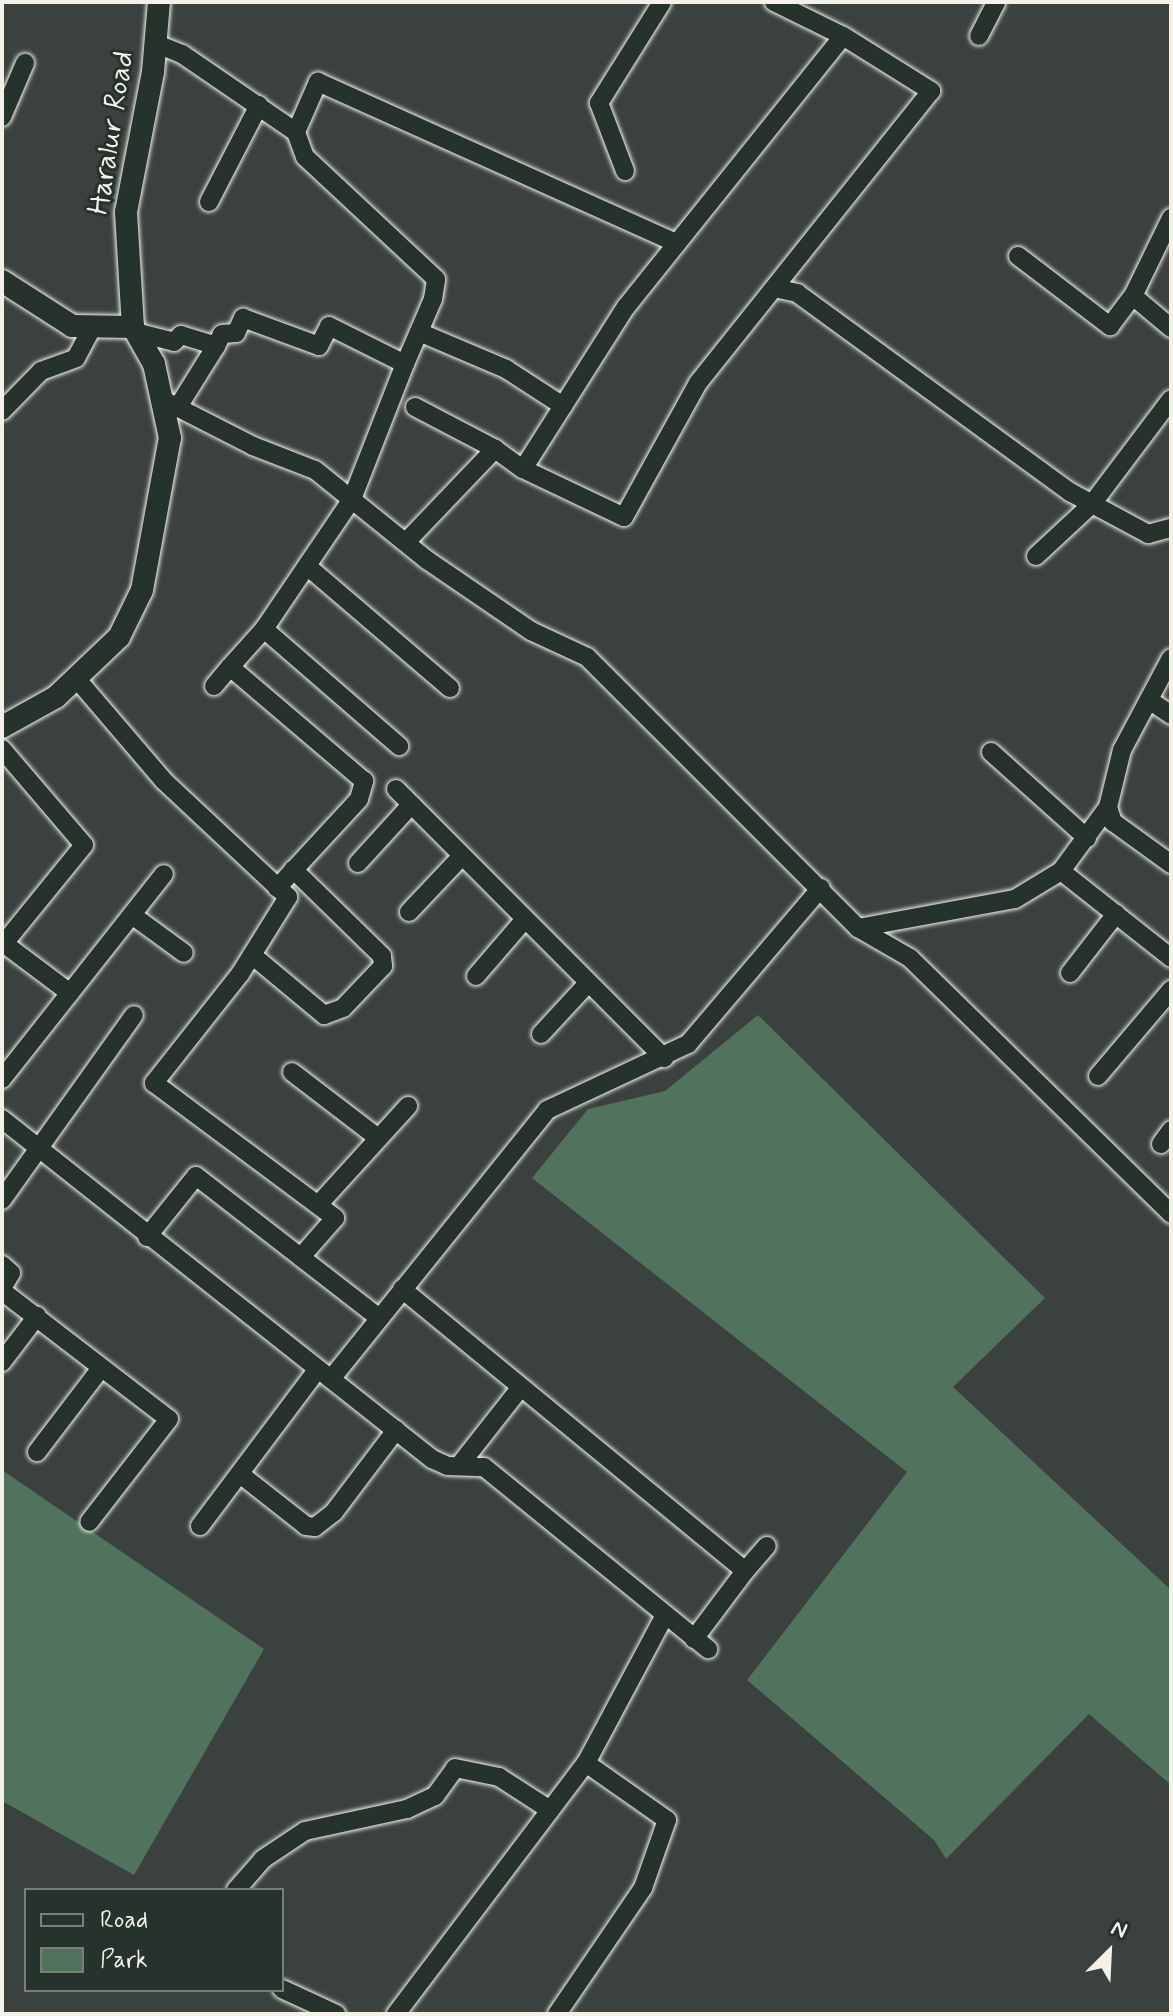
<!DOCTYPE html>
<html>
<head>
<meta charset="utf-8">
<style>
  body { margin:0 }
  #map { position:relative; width:1173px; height:2016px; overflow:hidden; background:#3a413f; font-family:Mynerve,sans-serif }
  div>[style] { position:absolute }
  .green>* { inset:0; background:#51725c }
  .roads { filter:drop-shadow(0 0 2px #f4f1e8) drop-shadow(0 0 2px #f4f1e8) }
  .minor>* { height:18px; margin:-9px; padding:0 9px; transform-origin:9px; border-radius:9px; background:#26332d }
  .tertiary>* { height:22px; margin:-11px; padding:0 11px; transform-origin:11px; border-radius:11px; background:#26332d }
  span { translate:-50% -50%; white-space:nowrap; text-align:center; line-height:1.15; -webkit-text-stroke:6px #26332d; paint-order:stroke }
  .street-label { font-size:30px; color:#f4f1e8 }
  .frame { position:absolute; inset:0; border:4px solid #f4f1e8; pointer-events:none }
  .legend { position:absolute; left:24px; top:1888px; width:260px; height:104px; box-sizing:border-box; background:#26332d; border:2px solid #787f78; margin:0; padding:10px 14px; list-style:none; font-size:24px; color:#f4f1e8 }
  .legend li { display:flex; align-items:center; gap:16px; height:40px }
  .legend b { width:40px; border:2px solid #787f78 }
  .north { position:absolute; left:1069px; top:1912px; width:80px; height:80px; -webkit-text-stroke:6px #26332d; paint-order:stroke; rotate:24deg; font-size:22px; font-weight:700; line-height:32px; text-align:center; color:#f4f1e8 }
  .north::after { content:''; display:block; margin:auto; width:28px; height:36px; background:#f4f1e8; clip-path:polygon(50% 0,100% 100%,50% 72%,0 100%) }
</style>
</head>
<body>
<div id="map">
  <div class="green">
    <i style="clip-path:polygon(758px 1015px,1045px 1298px,953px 1387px,1171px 1590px,1171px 1785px,1089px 1714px,946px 1859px,934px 1840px,747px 1680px,907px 1472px,532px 1178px,588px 1109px,665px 1091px)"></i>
    <i style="clip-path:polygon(2px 1470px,264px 1649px,134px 1875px,2px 1801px)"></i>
  </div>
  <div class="roads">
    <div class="minor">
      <i style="left:774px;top:2px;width:77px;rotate:26.2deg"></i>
      <i style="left:843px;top:36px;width:104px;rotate:32deg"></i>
      <i style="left:931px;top:91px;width:374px;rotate:128.6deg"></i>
      <i style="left:698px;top:383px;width:153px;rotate:118.9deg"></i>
      <i style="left:624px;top:517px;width:112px;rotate:-154.6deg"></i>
      <i style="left:523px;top:469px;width:192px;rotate:-57.6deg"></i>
      <i style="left:626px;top:307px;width:347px;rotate:-51.3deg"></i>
      <i style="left:979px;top:36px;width:38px;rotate:-63deg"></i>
      <i style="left:157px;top:44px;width:27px;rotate:22deg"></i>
      <i style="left:182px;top:54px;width:138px;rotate:34.4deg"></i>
      <i style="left:296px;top:132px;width:55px;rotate:-66.3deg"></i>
      <i style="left:318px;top:82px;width:393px;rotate:24.2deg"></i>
      <i style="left:2px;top:117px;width:59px;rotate:-66.9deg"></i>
      <i style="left:625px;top:171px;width:73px;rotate:-110.9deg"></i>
      <i style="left:599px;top:103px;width:119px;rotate:-58deg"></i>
      <i style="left:209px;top:202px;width:109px;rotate:-62.7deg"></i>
      <i style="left:1018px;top:256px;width:116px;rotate:37.3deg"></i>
      <i style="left:1110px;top:326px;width:38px;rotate:-53deg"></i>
      <i style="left:1133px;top:296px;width:87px;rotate:-64deg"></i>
      <i style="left:774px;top:288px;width:24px;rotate:12deg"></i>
      <i style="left:797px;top:293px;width:338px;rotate:36.1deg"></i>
      <i style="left:1070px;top:492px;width:89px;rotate:28.3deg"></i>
      <i style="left:1148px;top:534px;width:24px;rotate:-15deg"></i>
      <i style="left:1133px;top:296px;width:50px;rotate:40.1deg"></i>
      <i style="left:419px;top:332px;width:95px;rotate:23deg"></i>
      <i style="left:506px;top:369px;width:68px;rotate:33deg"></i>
      <i style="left:139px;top:333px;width:36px;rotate:14deg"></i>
      <i style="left:174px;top:342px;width:10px;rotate:-45deg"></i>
      <i style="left:181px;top:335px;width:37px;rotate:17deg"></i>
      <i style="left:216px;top:346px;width:13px;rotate:-63deg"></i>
      <i style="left:222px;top:334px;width:14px;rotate:-4deg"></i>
      <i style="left:236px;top:333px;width:17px;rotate:-65deg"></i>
      <i style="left:243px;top:318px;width:81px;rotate:20.2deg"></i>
      <i style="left:319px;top:346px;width:22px;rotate:-63deg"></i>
      <i style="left:329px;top:326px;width:85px;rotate:26.6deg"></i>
      <i style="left:405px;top:364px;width:71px;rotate:-66.7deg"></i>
      <i style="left:433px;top:299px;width:20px;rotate:-81deg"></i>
      <i style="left:436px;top:279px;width:179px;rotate:-137deg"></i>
      <i style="left:305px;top:157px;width:27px;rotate:-110deg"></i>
      <i style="left:165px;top:401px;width:99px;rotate:27.1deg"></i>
      <i style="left:253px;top:446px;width:66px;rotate:21.2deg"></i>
      <i style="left:315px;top:470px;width:144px;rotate:38.8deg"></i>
      <i style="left:427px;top:560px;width:126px;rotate:34.3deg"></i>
      <i style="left:531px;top:631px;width:62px;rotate:24.9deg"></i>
      <i style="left:587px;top:657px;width:383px;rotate:45deg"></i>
      <i style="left:858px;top:928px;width:60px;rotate:30deg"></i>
      <i style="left:910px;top:958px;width:366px;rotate:44.4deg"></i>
      <i style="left:178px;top:407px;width:72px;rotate:-58.1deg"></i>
      <i style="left:415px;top:407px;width:90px;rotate:27.7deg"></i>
      <i style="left:2px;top:411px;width:56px;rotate:-45.7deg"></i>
      <i style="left:41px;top:371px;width:37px;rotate:-20deg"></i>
      <i style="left:76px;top:358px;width:36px;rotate:-62deg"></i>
      <i style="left:406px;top:542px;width:129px;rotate:-46.3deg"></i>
      <i style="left:495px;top:449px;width:34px;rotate:36deg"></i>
      <i style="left:1036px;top:556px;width:76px;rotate:-42.9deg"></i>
      <i style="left:1092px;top:504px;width:131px;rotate:-53deg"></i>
      <i style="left:307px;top:566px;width:188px;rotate:40.5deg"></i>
      <i style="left:264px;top:629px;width:179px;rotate:40.9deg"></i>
      <i style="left:76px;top:678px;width:135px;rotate:49.5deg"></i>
      <i style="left:164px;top:781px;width:170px;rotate:43.1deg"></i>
      <i style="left:288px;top:897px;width:91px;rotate:121.9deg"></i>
      <i style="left:240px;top:974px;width:139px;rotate:128.3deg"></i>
      <i style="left:154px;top:1083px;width:226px;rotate:36.7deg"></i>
      <i style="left:335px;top:1218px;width:52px;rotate:131.1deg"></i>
      <i style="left:214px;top:686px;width:25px;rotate:-50deg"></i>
      <i style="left:1149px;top:700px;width:27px;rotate:34deg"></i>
      <i style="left:2px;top:749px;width:126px;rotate:49.5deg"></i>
      <i style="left:84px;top:845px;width:130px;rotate:129.1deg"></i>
      <i style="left:991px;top:752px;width:129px;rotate:41.9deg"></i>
      <i style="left:396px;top:789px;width:380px;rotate:45.1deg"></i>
      <i style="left:1108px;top:807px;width:16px;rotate:72deg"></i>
      <i style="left:1113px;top:822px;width:72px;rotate:35.9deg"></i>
      <i style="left:358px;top:863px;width:79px;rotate:-47.6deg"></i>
      <i style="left:1061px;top:871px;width:79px;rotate:-53.7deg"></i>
      <i style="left:1108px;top:807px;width:59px;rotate:-76.2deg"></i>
      <i style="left:1122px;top:750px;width:104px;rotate:-62deg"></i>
      <i style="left:277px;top:888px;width:121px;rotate:-47.3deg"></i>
      <i style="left:359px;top:799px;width:19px;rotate:-74deg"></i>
      <i style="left:364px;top:781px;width:176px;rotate:-139.6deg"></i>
      <i style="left:230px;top:667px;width:51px;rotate:-48.2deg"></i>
      <i style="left:264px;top:629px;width:157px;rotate:-55.9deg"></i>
      <i style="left:352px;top:499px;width:145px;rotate:-68.6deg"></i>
      <i style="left:409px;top:912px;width:77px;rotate:-46.6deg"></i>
      <i style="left:132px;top:915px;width:64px;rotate:36.2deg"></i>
      <i style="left:858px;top:928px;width:160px;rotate:-10.5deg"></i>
      <i style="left:1015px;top:899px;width:54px;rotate:-31.3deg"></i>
      <i style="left:1061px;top:871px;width:140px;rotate:38.3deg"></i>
      <i style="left:2px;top:942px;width:85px;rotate:36.9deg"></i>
      <i style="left:252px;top:955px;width:94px;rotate:39.8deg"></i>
      <i style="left:324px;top:1015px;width:20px;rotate:-20deg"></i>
      <i style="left:343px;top:1008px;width:58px;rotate:-46.4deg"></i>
      <i style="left:383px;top:966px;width:10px;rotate:-96deg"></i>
      <i style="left:382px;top:956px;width:124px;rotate:-135.7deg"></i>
      <i style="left:1070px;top:973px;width:75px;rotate:-52.1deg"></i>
      <i style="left:476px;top:976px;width:75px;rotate:-49.3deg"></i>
      <i style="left:541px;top:1034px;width:69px;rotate:-47.3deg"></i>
      <i style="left:292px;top:1072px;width:108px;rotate:37.5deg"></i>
      <i style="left:1098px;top:1076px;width:113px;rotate:-49.7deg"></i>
      <i style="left:2px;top:1079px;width:261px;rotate:-51.7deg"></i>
      <i style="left:2px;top:1119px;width:548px;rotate:38.33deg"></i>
      <i style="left:432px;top:1459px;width:17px;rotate:24deg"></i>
      <i style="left:448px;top:1466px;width:36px;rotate:2deg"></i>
      <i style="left:484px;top:1467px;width:289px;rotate:39.1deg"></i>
      <i style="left:1161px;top:1144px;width:17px;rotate:-54deg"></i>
      <i style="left:2px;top:1200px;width:227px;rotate:-54.5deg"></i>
      <i style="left:318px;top:1205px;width:134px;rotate:-47.7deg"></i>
      <i style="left:147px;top:1237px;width:78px;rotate:-51.2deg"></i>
      <i style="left:196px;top:1176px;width:232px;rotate:37.8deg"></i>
      <i style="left:2px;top:1265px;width:12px;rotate:42deg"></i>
      <i style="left:11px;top:1273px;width:17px;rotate:121deg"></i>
      <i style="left:402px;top:1289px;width:444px;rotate:39.4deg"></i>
      <i style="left:745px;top:1571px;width:85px;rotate:126.9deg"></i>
      <i style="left:2px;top:1291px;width:210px;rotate:37.5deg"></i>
      <i style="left:169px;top:1419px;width:130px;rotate:127.8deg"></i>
      <i style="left:2px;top:1362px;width:58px;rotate:-52.7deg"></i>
      <i style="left:331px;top:1379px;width:345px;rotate:-51.2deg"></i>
      <i style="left:547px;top:1110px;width:156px;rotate:-25.1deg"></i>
      <i style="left:688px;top:1044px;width:205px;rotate:-49.6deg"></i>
      <i style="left:37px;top:1452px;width:106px;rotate:-52.7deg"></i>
      <i style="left:462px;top:1462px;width:95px;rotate:-51.8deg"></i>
      <i style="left:240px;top:1474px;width:84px;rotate:38.2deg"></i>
      <i style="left:306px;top:1526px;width:9px;rotate:6deg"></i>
      <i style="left:315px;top:1527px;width:24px;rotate:-38deg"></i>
      <i style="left:334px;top:1512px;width:103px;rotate:-52.9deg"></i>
      <i style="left:200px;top:1526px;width:196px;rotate:-53.1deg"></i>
      <i style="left:745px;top:1571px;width:33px;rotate:-49deg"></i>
      <i style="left:236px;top:1890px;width:41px;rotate:-48.9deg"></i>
      <i style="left:263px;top:1859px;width:50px;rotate:-33.7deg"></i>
      <i style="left:305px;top:1831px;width:104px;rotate:-12.2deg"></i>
      <i style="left:407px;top:1809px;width:31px;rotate:-25deg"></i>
      <i style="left:435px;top:1796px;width:34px;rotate:-54deg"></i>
      <i style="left:455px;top:1768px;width:45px;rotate:11.6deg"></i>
      <i style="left:499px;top:1777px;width:61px;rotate:32.9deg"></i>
      <i style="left:282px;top:1989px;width:60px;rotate:24.8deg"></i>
      <i style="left:396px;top:2014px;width:315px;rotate:-52.9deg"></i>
      <i style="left:586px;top:1763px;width:168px;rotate:-61.9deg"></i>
      <i style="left:557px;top:2014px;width:153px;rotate:-55.7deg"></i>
      <i style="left:643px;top:1888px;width:72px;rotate:-70.6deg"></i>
      <i style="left:667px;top:1820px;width:99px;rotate:-144.9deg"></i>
    </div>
    <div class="tertiary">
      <i style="left:2px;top:281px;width:83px;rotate:32.7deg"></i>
      <i style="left:72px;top:326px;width:61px;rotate:0.9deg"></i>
      <i style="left:2px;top:727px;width:62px;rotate:-29.1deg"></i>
      <i style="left:56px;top:697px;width:87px;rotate:-43.6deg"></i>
      <i style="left:119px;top:637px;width:52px;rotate:-63.9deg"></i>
      <i style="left:142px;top:590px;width:155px;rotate:-79.6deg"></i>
      <i style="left:170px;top:438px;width:76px;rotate:-102.2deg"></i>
      <i style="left:154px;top:364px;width:43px;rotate:-119.6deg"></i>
      <i style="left:133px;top:327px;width:115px;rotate:-93.5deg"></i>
      <i style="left:126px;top:212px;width:143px;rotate:-79.1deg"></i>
      <i style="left:153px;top:72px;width:70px;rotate:-85.1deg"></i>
    </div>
  </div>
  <div class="street-label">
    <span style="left:112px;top:133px;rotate:-81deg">Haralur Road</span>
  </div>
  <div class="frame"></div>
  <ul class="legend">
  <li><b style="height:10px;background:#26332d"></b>Road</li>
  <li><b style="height:22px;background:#51725c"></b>Park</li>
  </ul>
  <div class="north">N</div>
</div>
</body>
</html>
